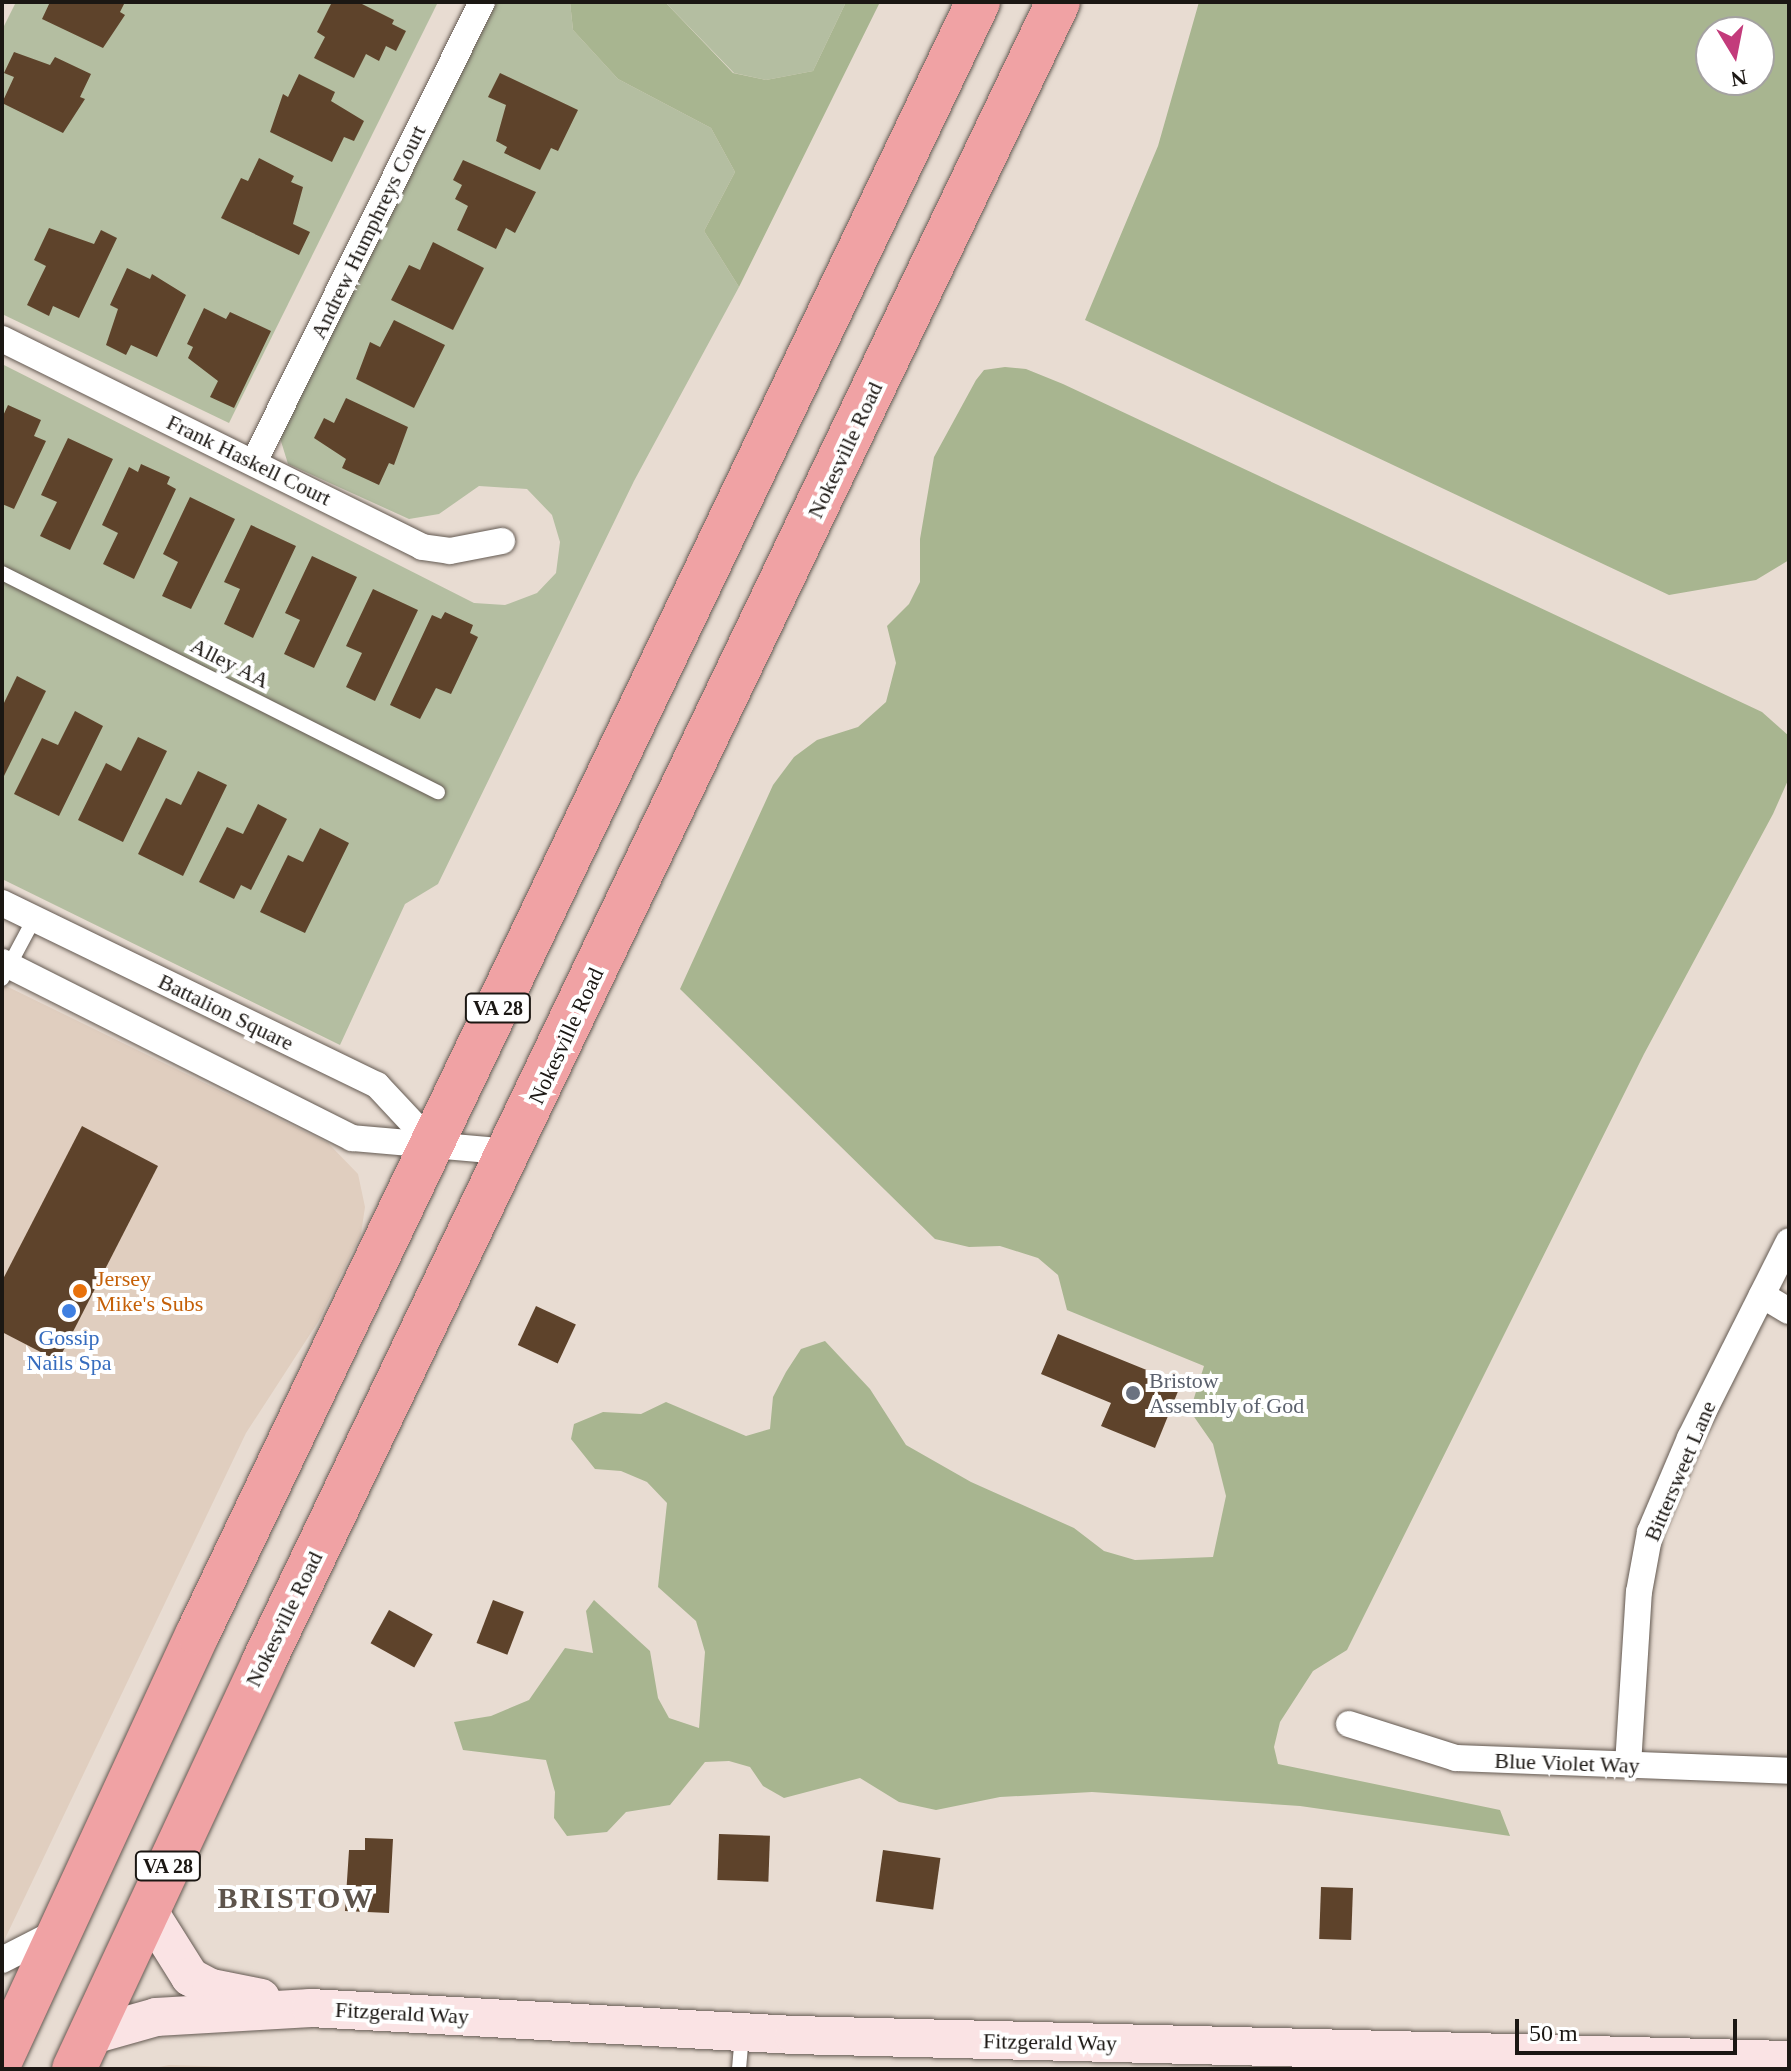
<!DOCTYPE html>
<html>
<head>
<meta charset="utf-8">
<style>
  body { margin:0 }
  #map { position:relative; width:1791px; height:2071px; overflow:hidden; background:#e8dcd2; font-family:"Times New Roman",serif }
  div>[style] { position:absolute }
  .built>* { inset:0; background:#e0cebf }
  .green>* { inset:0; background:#b4bea1 }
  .forest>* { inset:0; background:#a8b590 }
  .building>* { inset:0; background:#5e432b; transform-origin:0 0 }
  .roads { filter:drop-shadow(0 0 2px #645a52) drop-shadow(0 0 2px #645a52) }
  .lane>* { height:14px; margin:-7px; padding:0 7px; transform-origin:7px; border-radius:7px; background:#fff }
  .street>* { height:26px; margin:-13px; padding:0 13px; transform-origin:13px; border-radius:13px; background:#fff }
  .secondary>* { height:38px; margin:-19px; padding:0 19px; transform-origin:19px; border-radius:19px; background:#fae3e4 }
  .highway>* { height:44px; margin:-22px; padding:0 22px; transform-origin:22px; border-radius:22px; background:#f0a2a4 }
  .dots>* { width:22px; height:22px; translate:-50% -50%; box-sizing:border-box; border:4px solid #fff; border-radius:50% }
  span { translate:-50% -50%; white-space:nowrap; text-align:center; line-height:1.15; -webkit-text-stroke:8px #fff; paint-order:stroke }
  .shield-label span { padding:2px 6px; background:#fff; border:2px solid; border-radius:6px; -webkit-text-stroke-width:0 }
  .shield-label { font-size:20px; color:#1b1713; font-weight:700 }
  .street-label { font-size:22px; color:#1b1713 }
  .food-label { font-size:22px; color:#c56008 }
  .left { translate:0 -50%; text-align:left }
  .shop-label { font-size:22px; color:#366cbe }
  .worship-label { font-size:22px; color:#5b616d }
  .district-label { font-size:30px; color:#5e544b; font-weight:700; letter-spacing:2px }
  .frame { position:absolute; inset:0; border:4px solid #1b1713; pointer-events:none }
  .north { position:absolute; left:1695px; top:16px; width:80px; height:80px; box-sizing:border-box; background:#fff; border:2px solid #a4a2a1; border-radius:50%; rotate:170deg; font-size:22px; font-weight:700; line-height:32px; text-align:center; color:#1b1713 }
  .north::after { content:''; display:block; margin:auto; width:28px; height:36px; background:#c33b7b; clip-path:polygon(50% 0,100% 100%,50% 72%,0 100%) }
  .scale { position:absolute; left:1515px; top:2019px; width:222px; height:36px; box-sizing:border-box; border:4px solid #1b1713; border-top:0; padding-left:10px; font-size:24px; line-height:28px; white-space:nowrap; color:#1b1713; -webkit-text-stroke:6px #fff; paint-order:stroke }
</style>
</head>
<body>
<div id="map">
  <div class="built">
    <i style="clip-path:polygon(2px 984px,328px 1143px,358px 1174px,365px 1207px,361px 1234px,318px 1322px,246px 1433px,2px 1945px)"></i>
    <i style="clip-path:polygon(169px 2065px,313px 2069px,149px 2069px)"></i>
  </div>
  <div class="green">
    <i style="clip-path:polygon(16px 2px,438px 2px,229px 423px,2px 314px,2px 30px)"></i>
    <i style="clip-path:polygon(497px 2px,570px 2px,573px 30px,618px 79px,711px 128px,735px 172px,704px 231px,739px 287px,634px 481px,438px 884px,405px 904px,340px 1045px,2px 879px,2px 364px,474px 603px,505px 605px,537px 593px,556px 573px,560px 542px,552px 515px,527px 489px,479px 486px,439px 514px,409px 519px,288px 464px,280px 438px)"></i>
    <i style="clip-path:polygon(665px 2px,846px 2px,813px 71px,766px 80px,734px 73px)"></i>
  </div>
  <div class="forest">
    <i style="clip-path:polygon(570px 2px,665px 2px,733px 73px,766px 80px,813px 71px,846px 2px,880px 2px,739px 287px,704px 231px,735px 172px,711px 128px,618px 79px,573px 30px)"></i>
    <i style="clip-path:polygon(evenodd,1199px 2px,1789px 2px,1789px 560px,1756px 580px,1669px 595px,1085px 320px,1158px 146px,1199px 2px,1711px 32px,1759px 32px,1759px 80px,1711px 80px,1711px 32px)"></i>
    <i style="clip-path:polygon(1005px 367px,1026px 369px,1063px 384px,1762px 712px,1789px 736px,1789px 778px,1773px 814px,1644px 1054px,1347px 1650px,1313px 1671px,1280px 1722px,1274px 1747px,1278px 1764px,1500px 1810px,1510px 1836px,1300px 1806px,1092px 1792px,1000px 1797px,936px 1810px,899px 1802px,860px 1778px,784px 1798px,763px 1786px,750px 1767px,729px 1761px,705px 1762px,670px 1805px,626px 1812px,607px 1832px,567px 1836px,554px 1818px,555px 1792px,546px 1760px,463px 1750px,454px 1722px,491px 1716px,529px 1700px,565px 1648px,593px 1653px,586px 1611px,594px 1600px,650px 1651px,658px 1698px,669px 1718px,699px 1728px,705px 1652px,696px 1621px,658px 1587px,667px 1503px,647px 1482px,621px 1471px,595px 1469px,571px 1439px,574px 1424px,603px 1412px,641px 1414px,666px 1402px,746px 1436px,770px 1429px,773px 1397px,786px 1372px,801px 1349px,825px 1341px,870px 1389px,906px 1445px,971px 1482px,1074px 1528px,1104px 1551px,1135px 1560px,1213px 1557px,1226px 1496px,1213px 1444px,1190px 1411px,1204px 1366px,1067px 1310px,1058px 1275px,1038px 1258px,1000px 1246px,969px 1247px,935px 1239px,680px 989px,773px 785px,794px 757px,817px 740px,858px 727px,886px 702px,896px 663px,887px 626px,909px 604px,920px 582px,920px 539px,934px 457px,976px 380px,984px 370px)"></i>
  </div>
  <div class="building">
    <i style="clip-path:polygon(50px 2px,125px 2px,120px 12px,125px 15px,103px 48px,42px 19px)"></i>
    <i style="clip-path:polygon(332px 2px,358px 2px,394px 20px,392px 24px,406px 31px,396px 51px,386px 46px,379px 61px,366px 54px,354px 78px,314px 58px,325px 37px,317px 32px)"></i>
    <i style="clip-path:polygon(14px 52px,50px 65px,55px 57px,91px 74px,80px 97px,85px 99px,63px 133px,2px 103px,14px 77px,4px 73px)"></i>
    <i style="clip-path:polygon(500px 73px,578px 110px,558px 151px,551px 148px,540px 170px,504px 153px,507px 147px,496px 141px,506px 105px,488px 97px)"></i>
    <i style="clip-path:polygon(299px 74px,335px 92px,331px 101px,364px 121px,354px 141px,344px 137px,332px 162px,270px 132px,283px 94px,288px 97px)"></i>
    <i style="clip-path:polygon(259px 158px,294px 176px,291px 182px,303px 187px,293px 224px,310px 232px,299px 255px,221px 218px,241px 178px,248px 181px)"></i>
    <i style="clip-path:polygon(463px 160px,536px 192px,515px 233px,506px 228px,496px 249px,457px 230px,468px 206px,455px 199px,462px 185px,453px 180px)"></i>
    <i style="clip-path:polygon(49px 228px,94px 244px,101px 230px,117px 238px,79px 318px,53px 306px,49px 316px,27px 305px,46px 266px,34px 260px)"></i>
    <i style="clip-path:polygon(433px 242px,484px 268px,453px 330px,391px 300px,409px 265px,420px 270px)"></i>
    <i style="clip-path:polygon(127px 268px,150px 279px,152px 274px,186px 295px,157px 357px,131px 345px,126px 355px,106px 345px,118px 309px,110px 305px)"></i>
    <i style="clip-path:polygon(204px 308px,226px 319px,230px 312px,271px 331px,234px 408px,210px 397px,218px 381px,188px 358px,193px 347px,187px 344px)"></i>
    <i style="clip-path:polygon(394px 320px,445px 345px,414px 408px,356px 379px,370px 342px,380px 347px)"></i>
    <i style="clip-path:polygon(346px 398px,408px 427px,394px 465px,389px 463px,379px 485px,342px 468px,346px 459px,314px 438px,324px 418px,334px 423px)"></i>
    <i style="clip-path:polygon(8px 405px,41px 420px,34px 436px,46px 441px,14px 509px,2px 504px,2px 418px)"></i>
    <i style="clip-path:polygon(68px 438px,113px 459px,70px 550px,40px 536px,57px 502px,41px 495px)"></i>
    <i style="clip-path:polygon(141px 464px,170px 477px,167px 484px,176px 489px,134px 579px,103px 564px,118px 533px,102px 525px,129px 467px,138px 472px)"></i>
    <i style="clip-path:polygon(190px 497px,235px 519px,191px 609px,162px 596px,178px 562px,163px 554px)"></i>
    <i style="clip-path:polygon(251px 525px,296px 546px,253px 638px,224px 624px,240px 589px,224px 582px)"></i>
    <i style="clip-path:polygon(312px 556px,357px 577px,314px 668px,284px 654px,300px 620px,285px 613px)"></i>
    <i style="clip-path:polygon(373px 589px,418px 610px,375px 701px,346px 687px,362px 653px,346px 646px)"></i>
    <i style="clip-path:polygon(445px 612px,473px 625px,470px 633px,478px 637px,451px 694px,436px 688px,420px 719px,390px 705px,432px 615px,441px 619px)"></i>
    <i style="clip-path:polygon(17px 676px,46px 691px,2px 780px,2px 707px)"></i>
    <i style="clip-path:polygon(75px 711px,103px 726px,59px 816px,14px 794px,42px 738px,58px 745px)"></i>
    <i style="clip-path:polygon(138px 737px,167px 751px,123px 842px,78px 820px,106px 763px,121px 771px)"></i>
    <i style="clip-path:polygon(198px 771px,227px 785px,183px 876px,138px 854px,166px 798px,181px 805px)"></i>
    <i style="clip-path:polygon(258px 804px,287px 819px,251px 890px,241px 885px,234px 899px,199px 882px,227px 827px,243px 834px)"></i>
    <i style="clip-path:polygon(320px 828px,349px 843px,305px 933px,260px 912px,288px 855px,303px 862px)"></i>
    <i style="clip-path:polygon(82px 1126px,158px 1166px,58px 1361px,2px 1332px,2px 1281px)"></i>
    <i style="left:536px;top:1306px;width:44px;height:43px;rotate:25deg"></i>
    <i style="clip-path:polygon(1058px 1334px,1181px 1384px,1155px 1448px,1101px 1426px,1111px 1403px,1041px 1374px)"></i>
    <i style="left:493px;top:1600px;width:33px;height:46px;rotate:21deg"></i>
    <i style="left:389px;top:1610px;width:50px;height:38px;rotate:29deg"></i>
    <i style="left:719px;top:1834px;width:51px;height:46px;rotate:2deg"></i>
    <i style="clip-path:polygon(365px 1838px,393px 1839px,389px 1913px,345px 1911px,349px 1850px,365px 1850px)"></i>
    <i style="left:883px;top:1850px;width:58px;height:52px;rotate:8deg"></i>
    <i style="left:1321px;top:1887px;width:32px;height:52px;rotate:2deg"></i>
  </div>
  <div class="roads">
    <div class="lane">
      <i style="left:2px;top:573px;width:488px;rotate:26.7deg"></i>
      <i style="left:2px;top:979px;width:68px;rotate:-61.9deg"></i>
      <i style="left:739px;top:2069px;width:35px;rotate:-85deg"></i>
    </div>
    <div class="street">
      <i style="left:2px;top:339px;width:469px;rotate:26.3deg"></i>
      <i style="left:422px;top:547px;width:28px;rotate:8deg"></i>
      <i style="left:450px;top:551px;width:53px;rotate:-10.9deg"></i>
      <i style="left:254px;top:462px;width:513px;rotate:-63.63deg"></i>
      <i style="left:2px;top:903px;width:417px;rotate:25.9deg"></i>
      <i style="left:377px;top:1085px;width:82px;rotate:47deg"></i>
      <i style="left:2px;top:962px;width:392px;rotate:26.7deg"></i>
      <i style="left:352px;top:1138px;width:160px;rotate:5deg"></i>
      <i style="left:1762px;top:1295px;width:31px;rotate:31deg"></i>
      <i style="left:1349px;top:1724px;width:112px;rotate:17.6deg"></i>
      <i style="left:1456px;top:1758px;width:333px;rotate:2.2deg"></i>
      <i style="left:1628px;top:1765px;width:173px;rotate:-86.4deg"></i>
      <i style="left:1639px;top:1592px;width:61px;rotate:-79.6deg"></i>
      <i style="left:1650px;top:1532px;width:102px;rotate:-66.9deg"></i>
      <i style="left:1690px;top:1438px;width:220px;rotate:-63.3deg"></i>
      <i style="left:2px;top:1960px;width:62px;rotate:-27deg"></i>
    </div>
    <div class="secondary">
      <i style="left:148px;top:1910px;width:79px;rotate:57.9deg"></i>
      <i style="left:190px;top:1977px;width:24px;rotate:28deg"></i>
      <i style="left:211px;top:1988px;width:51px;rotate:11.3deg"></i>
      <i style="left:89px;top:2036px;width:70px;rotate:-15.8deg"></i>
      <i style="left:156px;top:2017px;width:155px;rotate:-3.3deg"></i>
      <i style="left:311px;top:2008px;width:484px;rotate:3.2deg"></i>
      <i style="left:794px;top:2035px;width:995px;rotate:1.44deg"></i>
    </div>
    <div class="highway">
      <i style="left:2px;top:2057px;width:467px;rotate:-65.2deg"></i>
      <i style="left:198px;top:1633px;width:1808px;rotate:-64.44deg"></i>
      <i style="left:74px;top:2069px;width:448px;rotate:-65deg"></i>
      <i style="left:263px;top:1663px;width:1841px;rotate:-64.42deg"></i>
    </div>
  </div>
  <div class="dots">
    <i style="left:80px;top:1291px;background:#e8710a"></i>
    <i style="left:69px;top:1311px;background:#3f7fe0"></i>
    <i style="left:1133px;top:1393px;background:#6b7280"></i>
  </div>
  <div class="shield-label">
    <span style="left:498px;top:1008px">VA 28</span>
    <span style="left:168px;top:1866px">VA 28</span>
  </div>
  <div class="street-label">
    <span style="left:368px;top:232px;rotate:-64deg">Andrew Humphreys Court</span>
    <span style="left:845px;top:450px;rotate:-65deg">Nokesville Road</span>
    <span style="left:249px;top:460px;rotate:26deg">Frank Haskell Court</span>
    <span style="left:230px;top:663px;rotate:27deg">Alley AA</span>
    <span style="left:226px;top:1012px;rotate:26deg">Battalion Square</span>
    <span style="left:566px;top:1036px;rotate:-65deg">Nokesville Road</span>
    <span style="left:1680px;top:1471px;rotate:-67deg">Bittersweet Lane</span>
    <span style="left:284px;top:1619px;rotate:-64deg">Nokesville Road</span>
    <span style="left:1567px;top:1763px;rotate:2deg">Blue Violet Way</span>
    <span style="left:402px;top:2013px;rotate:3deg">Fitzgerald Way</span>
    <span style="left:1050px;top:2042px;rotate:1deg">Fitzgerald Way</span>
  </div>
  <div class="food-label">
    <span class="left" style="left:96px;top:1291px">Jersey<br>Mike's Subs</span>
  </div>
  <div class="shop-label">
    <span style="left:69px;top:1350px">Gossip<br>Nails Spa</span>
  </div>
  <div class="worship-label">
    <span class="left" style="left:1149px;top:1393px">Bristow<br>Assembly of God</span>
  </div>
  <div class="district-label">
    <span style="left:296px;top:1898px">BRISTOW</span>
  </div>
  <div class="frame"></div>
  <div class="north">N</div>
  <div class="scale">50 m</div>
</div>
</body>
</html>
